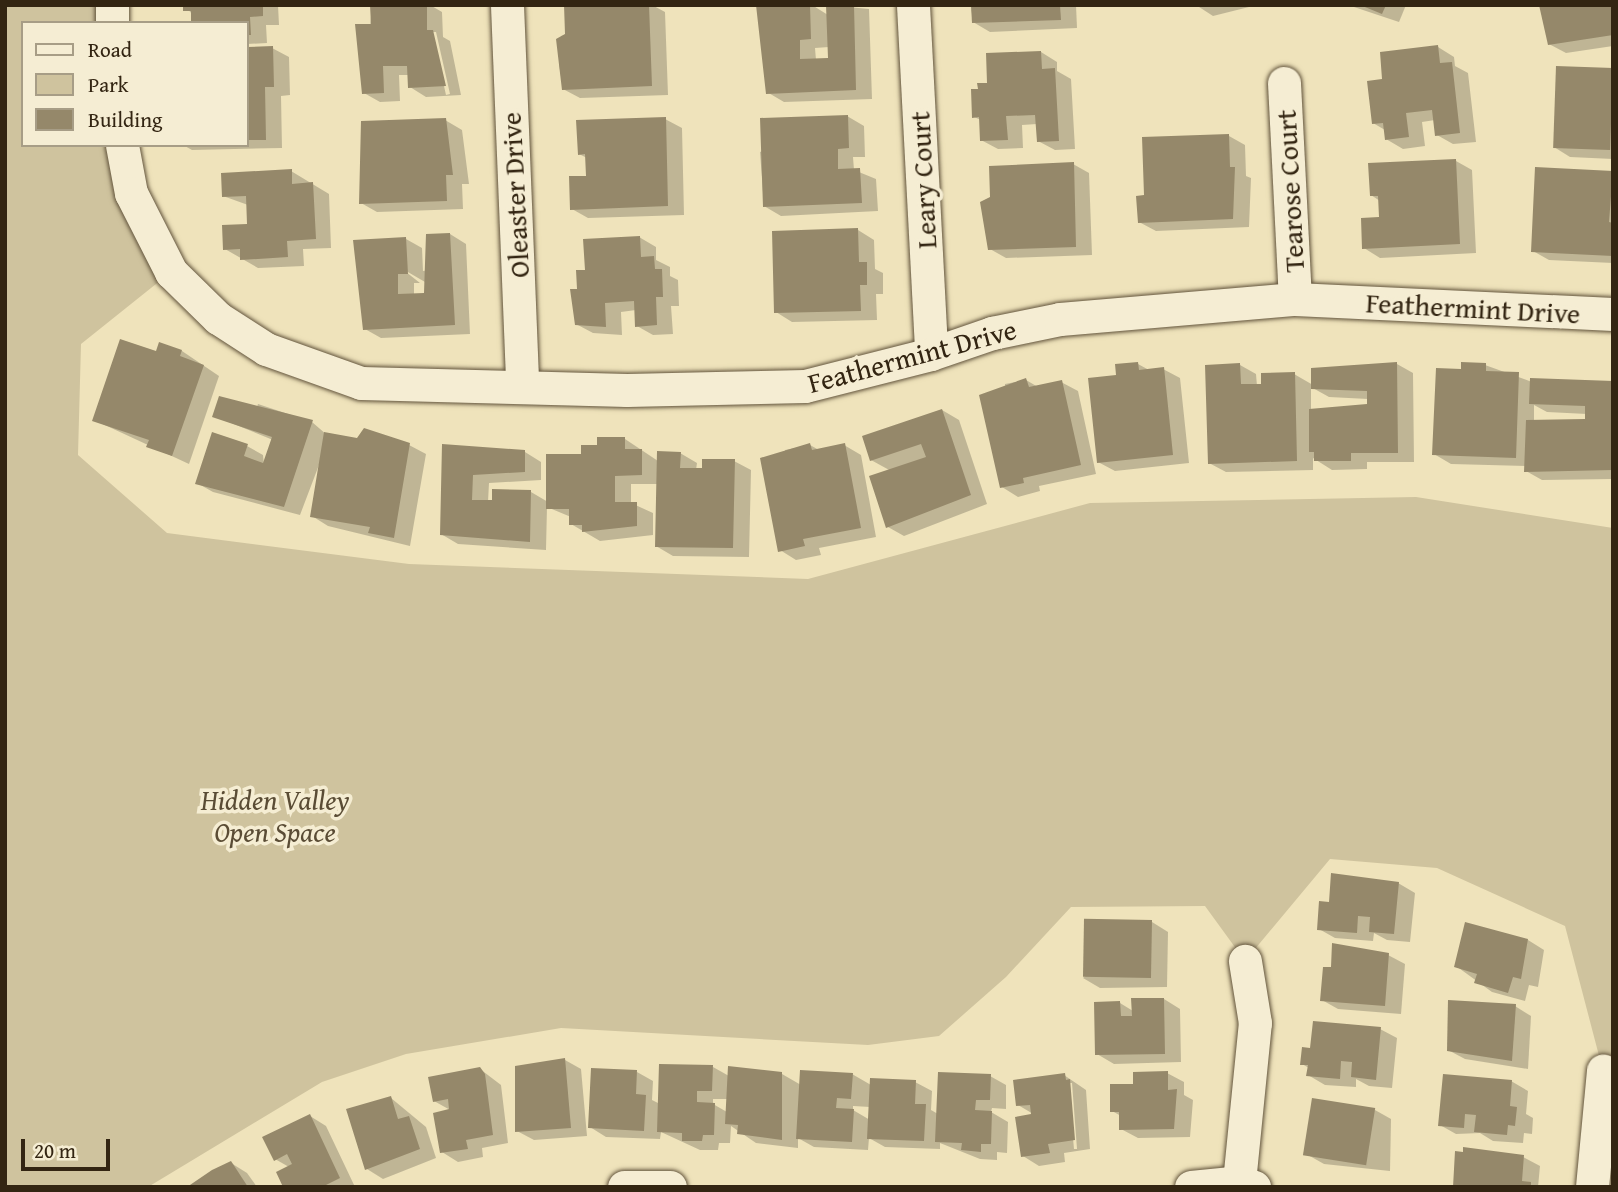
<!DOCTYPE html>
<html>
<head>
<meta charset="utf-8">
<style>
  body { margin:0 }
  #map { position:relative; width:1618px; height:1192px; overflow:hidden; background:#efe3bb; font-family:"Gentium Book Plus",serif }
  div>[style] { position:absolute }
  .green>* { inset:0; background:#cfc39e }
  .shadow>* { inset:0; background:#0003 }
  .building>* { inset:0; background:#95886a; transform-origin:0 0 }
  .roads { filter:drop-shadow(0 0 2px #62543c) drop-shadow(0 0 2px #62543c) }
  .minor>* { height:33px; margin:-16.5px; padding:0 16.5px; transform-origin:16.5px; border-radius:16.5px; background:#f5edd3 }
  span { translate:-50% -50%; white-space:nowrap; text-align:center; line-height:1.15; -webkit-text-stroke:7px #f5edd3; paint-order:stroke }
  .street-label { font-size:28px; color:#332512 }
  .park-label { font-size:28px; color:#5a4c35; font-style:italic }
  .frame { position:absolute; inset:0; border:7px solid #332512; pointer-events:none }
  .legend { position:absolute; left:21px; top:21px; width:228px; height:126px; box-sizing:border-box; background:#f5edd3; border:2px solid #a79d86; margin:0; padding:9px 12px; list-style:none; font-size:21px; color:#332512 }
  .legend li { display:flex; align-items:center; gap:14px; height:35px }
  .legend b { width:35px; border:2px solid #a79d86 }
  .scale { position:absolute; left:21px; top:1139px; width:89px; height:32px; box-sizing:border-box; border:4px solid #332512; border-top:0; padding-left:9px; font-size:21px; line-height:24px; white-space:nowrap; color:#332512; -webkit-text-stroke:5px #f5edd3; paint-order:stroke }
</style>
</head>
<body>
<div id="map">
  <div class="green">
    <i style="clip-path:polygon(5px 5px,112px 5px,112px 23px,23px 23px,23px 145px,122px 145px,171px 272px,81px 344px,78px 455px,167px 533px,409px 564px,808px 579px,1090px 503px,1416px 497px,1613px 528px,1613px 1067px,1603px 1071px,1565px 926px,1437px 868px,1330px 859px,1245px 961px,1205px 906px,1071px 907px,1006px 977px,939px 1036px,868px 1045px,561px 1028px,406px 1054px,322px 1082px,148px 1187px,5px 1187px)"></i>
  </div>
  <div class="shadow">
    <i style="clip-path:polygon(184px 5px,278px 5px,279px 25px,266px 25px,267px 43px,247px 44px,247px 23px,193px 15px)"></i>
    <i style="clip-path:polygon(evenodd,372px 5px,430px 5px,442px 12px,443px 37px,450px 41px,461px 95px,426px 97px,410px 87px,409px 75px,399px 75px,400px 101px,380px 102px,364px 93px,372px 5px,432px 32px,436px 32px,450px 94px,446px 95px,432px 32px)"></i>
    <i style="clip-path:polygon(582px 5px,652px 5px,665px 12px,668px 95px,580px 98px,563px 89px,559px 64px,561px 36px,567px 35px)"></i>
    <i style="clip-path:polygon(evenodd,812px 5px,828px 15px,828px 5px,869px 9px,872px 99px,784px 102px,767px 92px,758px 6px,812px 5px,829px 47px,830px 60px,816px 60px,815px 48px,829px 47px)"></i>
    <i style="clip-path:polygon(971px 5px,1076px 5px,1077px 28px,990px 32px,973px 22px)"></i>
    <i style="clip-path:polygon(1196px 5px,1257px 5px,1213px 16px)"></i>
    <i style="clip-path:polygon(1348px 5px,1406px 5px,1399px 22px)"></i>
    <i style="clip-path:polygon(1613px 5px,1613px 46px,1566px 53px,1549px 44px)"></i>
    <i style="clip-path:polygon(1438px 47px,1454px 57px,1455px 66px,1468px 73px,1476px 142px,1453px 144px,1437px 135px,1435px 120px,1422px 122px,1425px 146px,1403px 149px,1386px 139px,1385px 130px,1373px 123px,1384px 80px)"></i>
    <i style="clip-path:polygon(272px 48px,289px 57px,290px 95px,281px 96px,282px 148px,192px 150px,183px 145px,247px 145px,247px 49px)"></i>
    <i style="clip-path:polygon(1041px 52px,1057px 62px,1057px 71px,1071px 79px,1075px 149px,1055px 150px,1038px 141px,1037px 124px,1022px 125px,1023px 148px,998px 149px,981px 140px,981px 120px,974px 117px,980px 90px)"></i>
    <i style="clip-path:polygon(1613px 70px,1613px 159px,1570px 157px,1554px 147px)"></i>
    <i style="clip-path:polygon(847px 116px,864px 126px,865px 157px,853px 157px,854px 170px,876px 179px,878px 211px,781px 216px,764px 206px,760px 152px)"></i>
    <i style="clip-path:polygon(665px 119px,682px 128px,684px 215px,588px 218px,572px 209px,587px 177px,587px 158px,579px 154px)"></i>
    <i style="clip-path:polygon(445px 120px,462px 130px,469px 184px,462px 184px,463px 209px,377px 212px,361px 203px)"></i>
    <i style="clip-path:polygon(1229px 136px,1245px 145px,1246px 176px,1251px 178px,1249px 227px,1156px 231px,1139px 222px,1146px 197px,1144px 138px)"></i>
    <i style="clip-path:polygon(1456px 161px,1472px 170px,1476px 253px,1380px 258px,1364px 248px,1381px 219px,1380px 201px,1371px 195px)"></i>
    <i style="clip-path:polygon(1073px 164px,1089px 173px,1092px 255px,1006px 258px,990px 249px,982px 203px)"></i>
    <i style="clip-path:polygon(291px 171px,329px 194px,331px 248px,303px 249px,304px 266px,258px 268px,225px 249px,249px 226px,248px 205px,223px 196px)"></i>
    <i style="clip-path:polygon(1613px 173px,1613px 263px,1549px 260px,1533px 251px)"></i>
    <i style="clip-path:polygon(858px 230px,874px 240px,875px 269px,883px 273px,883px 294px,876px 294px,877px 320px,792px 322px,776px 312px)"></i>
    <i style="clip-path:polygon(evenodd,450px 234px,466px 244px,470px 334px,381px 338px,365px 329px,406px 239px,422px 248px,423px 271px,430px 270px,450px 234px,401px 268px,425px 282px,426px 295px,414px 295px,414px 283px,420px 283px,401px 268px)"></i>
    <i style="clip-path:polygon(639px 237px,656px 247px,656px 260px,670px 267px,670px 276px,678px 280px,679px 306px,671px 306px,673px 334px,653px 335px,637px 326px,636px 310px,621px 312px,622px 335px,593px 333px,576px 324px,578px 290px,587px 271px)"></i>
    <i style="clip-path:polygon(182px 351px,219px 376px,189px 464px,94px 420px,157px 354px)"></i>
    <i style="clip-path:polygon(1138px 364px,1149px 370px,1163px 369px,1180px 378px,1189px 463px,1115px 471px,1098px 462px,1118px 376px)"></i>
    <i style="clip-path:polygon(evenodd,1397px 364px,1413px 373px,1414px 462px,1367px 462px,1367px 469px,1332px 470px,1313px 458px,1313px 470px,1226px 472px,1209px 463px,1240px 365px,1256px 374px,1257px 386px,1294px 374px,1313px 385px,1397px 364px,1311px 387px,1329px 397px,1368px 399px,1368px 406px,1311px 411px,1311px 387px)"></i>
    <i style="clip-path:polygon(evenodd,1485px 365px,1532px 382px,1613px 382px,1613px 479px,1542px 480px,1526px 471px,1526px 466px,1451px 464px,1434px 454px,1463px 371px,1485px 365px,1534px 405px,1547px 412px,1587px 414px,1586px 421px,1534px 421px,1534px 405px)"></i>
    <i style="clip-path:polygon(1026px 380px,1038px 387px,1061px 382px,1078px 391px,1096px 474px,1039px 486px,1040px 491px,1018px 497px,1002px 487px,1005px 384px)"></i>
    <i style="clip-path:polygon(258px 404px,312px 422px,327px 435px,409px 445px,426px 454px,410px 546px,328px 526px,312px 516px,322px 457px,300px 515px,213px 492px,197px 483px,247px 446px,263px 455px,264px 465px,273px 440px,214px 416px,256px 410px)"></i>
    <i style="clip-path:polygon(942px 410px,959px 420px,987px 504px,904px 536px,888px 527px,891px 471px,871px 460px)"></i>
    <i style="clip-path:polygon(625px 439px,658px 461px,680px 453px,697px 463px,696px 470px,734px 461px,751px 470px,749px 557px,673px 556px,656px 546px,658px 484px,631px 484px,631px 503px,653px 513px,653px 535px,600px 541px,571px 524px,571px 517px,547px 507px,546px 550px,458px 544px,441px 534px,443px 446px,525px 452px,541px 462px,541px 480px,489px 483px,488px 502px,494px 502px,494px 491px,531px 492px,548px 502px,583px 456px)"></i>
    <i style="clip-path:polygon(810px 445px,819px 450px,844px 445px,861px 455px,876px 537px,819px 548px,821px 555px,796px 560px,780px 550px,785px 450px)"></i>
    <i style="clip-path:polygon(1398px 883px,1415px 893px,1410px 942px,1387px 940px,1374px 933px,1373px 941px,1335px 938px,1319px 929px)"></i>
    <i style="clip-path:polygon(1152px 922px,1168px 932px,1167px 987px,1100px 988px,1083px 978px)"></i>
    <i style="clip-path:polygon(1528px 940px,1544px 950px,1538px 987px,1529px 985px,1525px 1001px,1492px 992px,1456px 966px)"></i>
    <i style="clip-path:polygon(1388px 955px,1405px 964px,1401px 1014px,1338px 1009px,1322px 1000px,1332px 969px)"></i>
    <i style="clip-path:polygon(1164px 999px,1180px 1009px,1181px 1062px,1114px 1064px,1097px 1054px,1120px 1003px,1133px 1011px)"></i>
    <i style="clip-path:polygon(1515px 1006px,1531px 1016px,1528px 1069px,1465px 1059px,1448px 1050px)"></i>
    <i style="clip-path:polygon(1380px 1029px,1397px 1038px,1392px 1088px,1369px 1086px,1356px 1079px,1356px 1087px,1325px 1085px,1308px 1075px,1309px 1068px,1302px 1064px,1312px 1050px)"></i>
    <i style="clip-path:polygon(565px 1060px,581px 1069px,587px 1136px,534px 1140px,517px 1131px)"></i>
    <i style="clip-path:polygon(evenodd,713px 1067px,729px 1076px,782px 1074px,801px 1085px,852px 1074px,871px 1085px,915px 1082px,932px 1091px,931px 1110px,938px 1114px,990px 1076px,1006px 1085px,1006px 1109px,992px 1108px,991px 1112px,1008px 1122px,1007px 1153px,997px 1152px,997px 1160px,980px 1159px,940px 1143px,940px 1149px,885px 1147px,869px 1138px,868px 1150px,814px 1147px,798px 1138px,798px 1148px,756px 1143px,731px 1126px,730px 1143px,719px 1143px,718px 1150px,700px 1150px,661px 1132px,660px 1139px,606px 1137px,590px 1127px,637px 1072px,653px 1081px,652px 1100px,660px 1104px,713px 1067px,713px 1099px,728px 1099px,727px 1112px,713px 1104px,713px 1099px,713px 1067px,853px 1106px,870px 1107px,870px 1120px,853px 1110px,853px 1106px)"></i>
    <i style="clip-path:polygon(480px 1069px,501px 1085px,508px 1143px,482px 1148px,483px 1157px,458px 1162px,442px 1152px,452px 1111px,434px 1101px)"></i>
    <i style="clip-path:polygon(1167px 1073px,1184px 1082px,1184px 1095px,1193px 1100px,1190px 1137px,1138px 1138px,1121px 1129px,1121px 1116px,1112px 1111px,1135px 1085px)"></i>
    <i style="clip-path:polygon(evenodd,1064px 1075px,1086px 1090px,1090px 1149px,1064px 1153px,1065px 1162px,1039px 1166px,1023px 1156px,1035px 1115px,1018px 1105px,1064px 1075px,1068px 1083px,1072px 1083px,1077px 1149px,1074px 1149px,1068px 1083px)"></i>
    <i style="clip-path:polygon(1511px 1081px,1528px 1091px,1526px 1114px,1533px 1118px,1532px 1134px,1524px 1133px,1523px 1143px,1493px 1141px,1480px 1133px,1456px 1134px,1440px 1125px)"></i>
    <i style="clip-path:polygon(391px 1098px,426px 1127px,436px 1158px,383px 1179px,367px 1169px)"></i>
    <i style="clip-path:polygon(1375px 1110px,1391px 1119px,1390px 1171px,1324px 1164px,1308px 1155px)"></i>
    <i style="clip-path:polygon(310px 1116px,326px 1126px,355px 1187px,285px 1187px,289px 1167px,275px 1159px)"></i>
    <i style="clip-path:polygon(1523px 1157px,1540px 1166px,1538px 1187px,1474px 1187px)"></i>
    <i style="clip-path:polygon(231px 1163px,247px 1173px,257px 1187px,191px 1187px)"></i>
  </div>
  <div class="building">
    <i style="clip-path:polygon(183px 5px,263px 5px,263px 16px,250px 17px,251px 35px,247px 35px,247px 23px,191px 23px,191px 11px,183px 11px)"></i>
    <i style="clip-path:polygon(370px 5px,427px 5px,427px 30px,433px 30px,446px 86px,408px 88px,407px 66px,383px 66px,384px 93px,362px 94px,355px 24px,371px 24px)"></i>
    <i style="clip-path:polygon(564px 5px,649px 5px,652px 86px,562px 90px,556px 39px,565px 34px)"></i>
    <i style="clip-path:polygon(756px 5px,810px 5px,811px 39px,800px 40px,800px 59px,828px 58px,826px 5px,854px 5px,856px 90px,766px 94px)"></i>
    <i style="clip-path:polygon(971px 5px,1060px 5px,1061px 20px,972px 23px)"></i>
    <i style="clip-path:polygon(1360px 5px,1386px 5px,1382px 14px)"></i>
    <i style="clip-path:polygon(1539px 5px,1613px 5px,1613px 35px,1548px 45px)"></i>
    <i style="clip-path:polygon(1438px 45px,1440px 63px,1452px 62px,1460px 133px,1435px 136px,1432px 110px,1406px 113px,1409px 137px,1385px 140px,1383px 123px,1372px 124px,1367px 81px,1382px 79px,1380px 52px)"></i>
    <i style="clip-path:polygon(273px 46px,274px 87px,265px 87px,266px 140px,247px 140px,247px 47px)"></i>
    <i style="clip-path:polygon(1041px 51px,1042px 69px,1055px 68px,1059px 141px,1037px 142px,1035px 115px,1006px 116px,1008px 140px,980px 141px,979px 117px,972px 118px,971px 89px,978px 89px,977px 83px,987px 83px,986px 53px)"></i>
    <i style="left:1556px;top:66px;width:57px;height:82px;rotate:2deg"></i>
    <i style="clip-path:polygon(848px 115px,849px 148px,838px 149px,838px 169px,860px 168px,862px 203px,763px 207px,760px 118px)"></i>
    <i style="clip-path:polygon(666px 117px,668px 206px,570px 210px,569px 176px,586px 176px,585px 154px,578px 155px,576px 120px)"></i>
    <i style="clip-path:polygon(446px 118px,453px 175px,446px 175px,447px 201px,359px 204px,361px 121px)"></i>
    <i style="clip-path:polygon(1229px 134px,1230px 167px,1235px 167px,1233px 219px,1138px 223px,1136px 196px,1144px 195px,1142px 137px)"></i>
    <i style="clip-path:polygon(1456px 159px,1460px 244px,1362px 249px,1361px 218px,1379px 217px,1378px 196px,1370px 196px,1368px 163px)"></i>
    <i style="clip-path:polygon(1074px 162px,1076px 247px,988px 250px,980px 202px,990px 197px,989px 166px)"></i>
    <i style="clip-path:polygon(1535px 167px,1613px 171px,1609px 222px,1613px 223px,1613px 256px,1531px 252px)"></i>
    <i style="clip-path:polygon(292px 169px,292px 184px,313px 182px,316px 239px,287px 241px,288px 257px,240px 260px,240px 249px,223px 250px,222px 225px,247px 224px,246px 196px,222px 197px,221px 173px)"></i>
    <i style="clip-path:polygon(858px 228px,859px 262px,867px 262px,867px 285px,860px 285px,861px 311px,774px 313px,772px 231px)"></i>
    <i style="clip-path:polygon(450px 233px,455px 325px,363px 330px,353px 240px,406px 237px,408px 274px,398px 274px,398px 294px,424px 293px,426px 234px)"></i>
    <i style="clip-path:polygon(640px 236px,641px 257px,654px 256px,655px 269px,662px 269px,663px 297px,656px 297px,657px 325px,635px 327px,634px 301px,605px 303px,606px 327px,575px 325px,570px 289px,577px 289px,576px 270px,585px 270px,583px 239px)"></i>
    <i style="clip-path:polygon(120px 339px,156px 351px,159px 342px,182px 350px,180px 356px,204px 365px,172px 456px,146px 447px,149px 440px,92px 421px)"></i>
    <i style="clip-path:polygon(1138px 362px,1139px 370px,1164px 367px,1173px 455px,1097px 463px,1088px 378px,1116px 375px,1115px 364px)"></i>
    <i style="clip-path:polygon(1397px 362px,1398px 453px,1351px 453px,1351px 461px,1314px 461px,1314px 452px,1309px 452px,1309px 409px,1367px 404px,1367px 391px,1311px 389px,1311px 368px)"></i>
    <i style="clip-path:polygon(1461px 362px,1486px 363px,1486px 371px,1519px 372px,1516px 458px,1432px 455px,1436px 368px,1461px 369px)"></i>
    <i style="clip-path:polygon(1240px 363px,1241px 384px,1261px 384px,1261px 373px,1295px 372px,1297px 461px,1208px 464px,1205px 365px)"></i>
    <i style="clip-path:polygon(1026px 378px,1029px 387px,1062px 380px,1081px 465px,1023px 478px,1024px 483px,1000px 488px,979px 395px)"></i>
    <i style="clip-path:polygon(1530px 378px,1613px 381px,1613px 470px,1524px 472px,1526px 420px,1585px 419px,1585px 406px,1529px 404px)"></i>
    <i style="clip-path:polygon(219px 396px,313px 420px,284px 507px,195px 484px,212px 432px,248px 444px,244px 456px,263px 463px,272px 437px,212px 417px)"></i>
    <i style="clip-path:polygon(942px 409px,971px 495px,886px 528px,869px 476px,926px 457px,921px 444px,870px 461px,862px 436px)"></i>
    <i style="clip-path:polygon(364px 428px,410px 443px,394px 538px,368px 533px,370px 527px,310px 517px,324px 432px,357px 438px)"></i>
    <i style="clip-path:polygon(597px 437px,625px 437px,625px 449px,642px 449px,642px 475px,615px 476px,615px 502px,637px 502px,637px 526px,582px 532px,582px 525px,569px 525px,569px 509px,546px 509px,546px 454px,581px 454px,581px 445px,597px 445px)"></i>
    <i style="clip-path:polygon(810px 443px,812px 450px,845px 443px,861px 528px,803px 539px,805px 546px,778px 552px,760px 458px)"></i>
    <i style="clip-path:polygon(442px 444px,525px 450px,525px 472px,473px 475px,472px 500px,492px 500px,492px 489px,531px 490px,530px 542px,440px 535px)"></i>
    <i style="clip-path:polygon(657px 451px,681px 452px,680px 468px,702px 468px,702px 459px,735px 459px,733px 548px,655px 547px)"></i>
    <i style="clip-path:polygon(1331px 873px,1399px 882px,1394px 934px,1369px 932px,1370px 917px,1358px 916px,1357px 933px,1317px 930px,1319px 901px,1329px 902px)"></i>
    <i style="left:1152px;top:920px;width:58px;height:68px;rotate:91deg"></i>
    <i style="clip-path:polygon(1465px 922px,1528px 939px,1521px 979px,1513px 977px,1508px 993px,1474px 983px,1477px 974px,1454px 967px)"></i>
    <i style="clip-path:polygon(1332px 943px,1389px 953px,1385px 1006px,1320px 1001px,1323px 967px,1331px 967px)"></i>
    <i style="clip-path:polygon(1131px 998px,1164px 998px,1165px 1054px,1095px 1055px,1094px 1002px,1120px 1001px,1121px 1016px,1132px 1016px)"></i>
    <i style="clip-path:polygon(1448px 1000px,1516px 1004px,1512px 1061px,1447px 1051px)"></i>
    <i style="clip-path:polygon(1313px 1021px,1381px 1027px,1376px 1080px,1351px 1077px,1352px 1062px,1341px 1061px,1340px 1079px,1306px 1076px,1308px 1065px,1300px 1065px,1302px 1047px,1310px 1048px)"></i>
    <i style="clip-path:polygon(565px 1058px,571px 1128px,515px 1132px,515px 1066px)"></i>
    <i style="clip-path:polygon(659px 1064px,713px 1065px,712px 1091px,697px 1091px,697px 1102px,715px 1103px,714px 1135px,703px 1135px,702px 1141px,682px 1141px,682px 1133px,657px 1132px)"></i>
    <i style="clip-path:polygon(728px 1066px,782px 1072px,782px 1140px,737px 1134px,738px 1125px,725px 1124px)"></i>
    <i style="clip-path:polygon(480px 1067px,485px 1074px,493px 1135px,466px 1140px,468px 1149px,440px 1153px,433px 1113px,449px 1109px,448px 1099px,433px 1102px,428px 1077px)"></i>
    <i style="clip-path:polygon(591px 1068px,637px 1070px,636px 1094px,646px 1095px,644px 1131px,588px 1128px)"></i>
    <i style="clip-path:polygon(800px 1070px,853px 1073px,851px 1099px,837px 1098px,836px 1108px,854px 1109px,852px 1142px,796px 1139px)"></i>
    <i style="clip-path:polygon(1168px 1071px,1168px 1090px,1177px 1089px,1174px 1129px,1119px 1130px,1119px 1112px,1110px 1112px,1110px 1084px,1133px 1084px,1133px 1072px)"></i>
    <i style="clip-path:polygon(938px 1072px,991px 1074px,990px 1100px,976px 1100px,975px 1110px,992px 1111px,991px 1144px,981px 1144px,981px 1152px,961px 1150px,962px 1143px,935px 1142px)"></i>
    <i style="clip-path:polygon(1065px 1073px,1066px 1080px,1070px 1079px,1075px 1140px,1048px 1144px,1050px 1153px,1021px 1157px,1015px 1117px,1031px 1114px,1030px 1105px,1016px 1106px,1013px 1080px)"></i>
    <i style="clip-path:polygon(1443px 1074px,1512px 1080px,1510px 1106px,1517px 1107px,1515px 1126px,1508px 1125px,1507px 1135px,1474px 1132px,1476px 1115px,1465px 1114px,1464px 1128px,1438px 1126px)"></i>
    <i style="clip-path:polygon(870px 1078px,916px 1080px,915px 1104px,926px 1104px,924px 1141px,867px 1139px)"></i>
    <i style="clip-path:polygon(391px 1096px,398px 1119px,409px 1116px,420px 1149px,365px 1170px,346px 1109px)"></i>
    <i style="left:1312px;top:1098px;width:64px;height:58px;rotate:9deg"></i>
    <i style="clip-path:polygon(310px 1114px,340px 1178px,322px 1187px,283px 1187px,276px 1172px,292px 1164px,287px 1154px,274px 1161px,262px 1137px)"></i>
    <i style="clip-path:polygon(1463px 1147px,1524px 1155px,1522px 1181px,1531px 1182px,1531px 1187px,1453px 1187px,1455px 1151px,1463px 1152px)"></i>
    <i style="clip-path:polygon(231px 1161px,248px 1187px,187px 1187px,212px 1170px)"></i>
  </div>
  <div class="roads">
    <div class="minor">
      <i style="left:112px;top:5px;width:18px;rotate:90deg"></i>
      <i style="left:507px;top:5px;width:380px;rotate:87.7deg"></i>
      <i style="left:913px;top:5px;width:349px;rotate:87deg"></i>
      <i style="left:1284px;top:83px;width:216px;rotate:87.1deg"></i>
      <i style="left:122px;top:145px;width:49px;rotate:79.4deg"></i>
      <i style="left:131px;top:193px;width:89px;rotate:63.1deg"></i>
      <i style="left:171px;top:272px;width:66px;rotate:44.4deg"></i>
      <i style="left:218px;top:318px;width:57px;rotate:32.9deg"></i>
      <i style="left:266px;top:349px;width:101px;rotate:19.7deg"></i>
      <i style="left:361px;top:383px;width:266px;rotate:1.5deg"></i>
      <i style="left:627px;top:390px;width:178px;rotate:-1.3deg"></i>
      <i style="left:805px;top:386px;width:130px;rotate:-14.3deg"></i>
      <i style="left:931px;top:354px;width:65px;rotate:-19deg"></i>
      <i style="left:992px;top:333px;width:69px;rotate:-11.6deg"></i>
      <i style="left:1060px;top:319px;width:236px;rotate:-4.9deg"></i>
      <i style="left:1295px;top:299px;width:318px;rotate:2.7deg"></i>
      <i style="left:1239px;top:1182px;width:160px;rotate:-84.3deg"></i>
      <i style="left:1255px;top:1023px;width:63px;rotate:-99.2deg"></i>
      <i style="left:624px;top:1187px;width:46px"></i>
      <i style="left:1191px;top:1187px;width:48px;rotate:-5.9deg"></i>
      <i style="left:1239px;top:1182px;width:16px;rotate:18deg"></i>
      <i style="left:1592px;top:1187px;width:117px;rotate:-84.6deg"></i>
    </div>
  </div>
  <div class="street-label">
    <span style="left:923px;top:180px;rotate:-93deg">Leary Court</span>
    <span style="left:1290px;top:191px;rotate:-93deg">Tearose Court</span>
    <span style="left:515px;top:195px;rotate:-93deg">Oleaster Drive</span>
    <span style="left:1473px;top:308px;rotate:3deg">Feathermint Drive</span>
    <span style="left:912px;top:356px;rotate:-15deg">Feathermint Drive</span>
  </div>
  <div class="park-label">
    <span style="left:275px;top:816px">Hidden Valley<br>Open Space</span>
  </div>
  <div class="frame"></div>
  <ul class="legend">
  <li><b style="height:9px;background:#f5edd3"></b>Road</li>
  <li><b style="height:19px;background:#cfc39e"></b>Park</li>
  <li><b style="height:19px;background:#95886a"></b>Building</li>
  </ul>
  <div class="scale">20 m</div>
</div>
</body>
</html>
